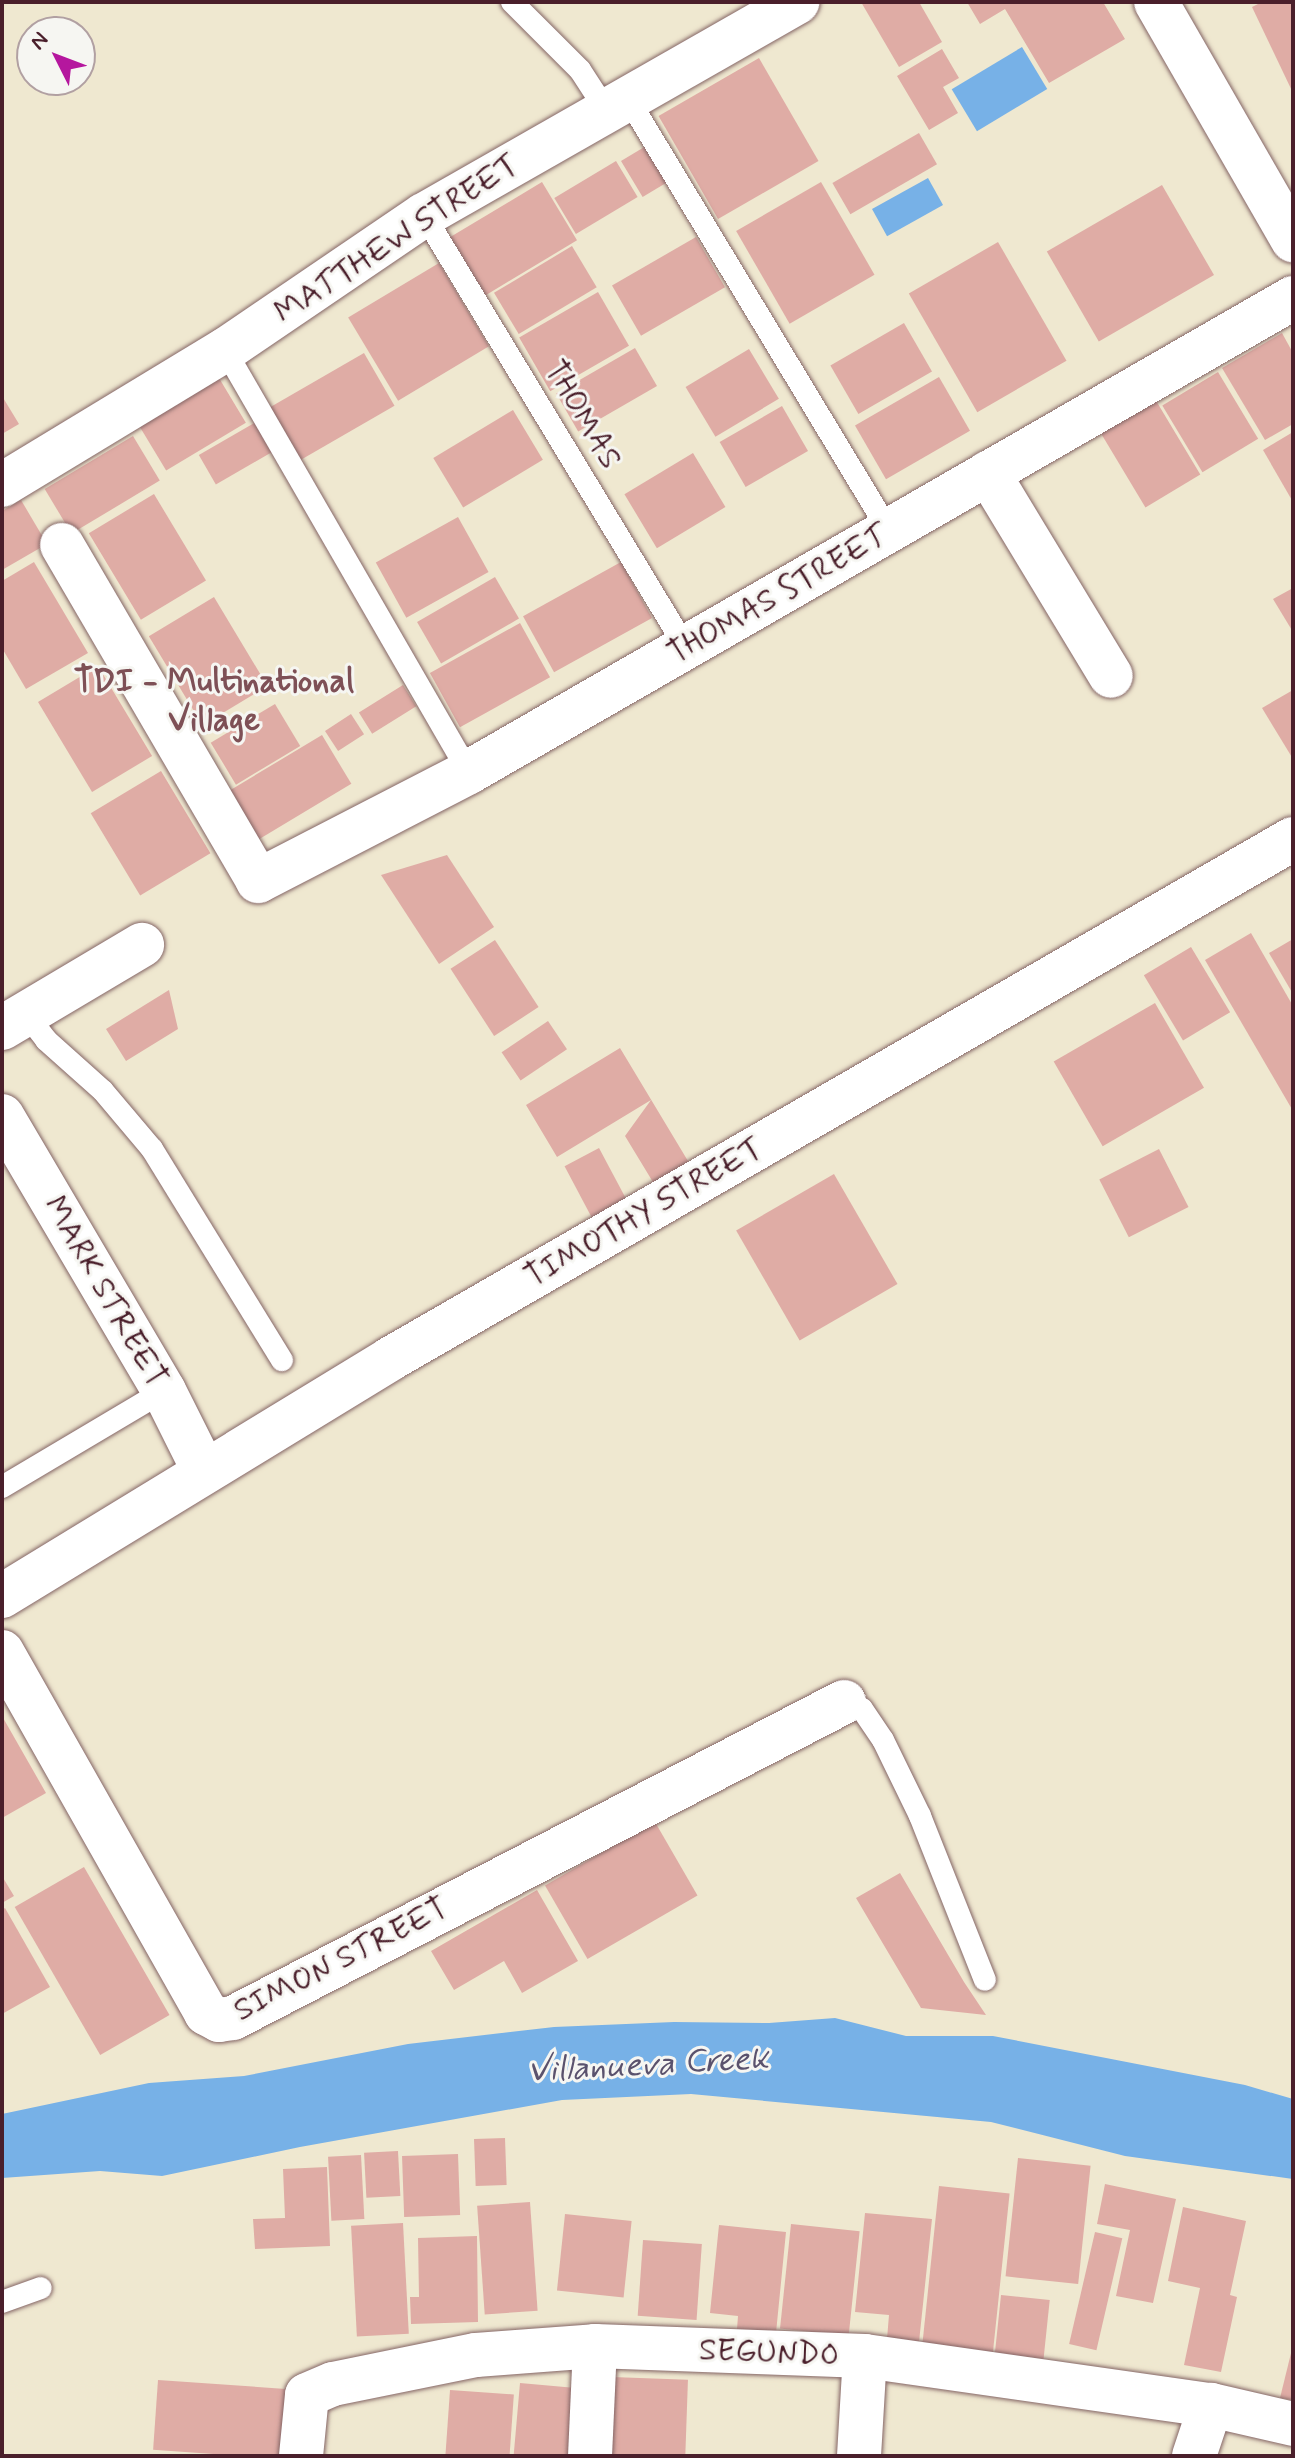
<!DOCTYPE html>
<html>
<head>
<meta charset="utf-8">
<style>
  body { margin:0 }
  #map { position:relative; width:1295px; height:2458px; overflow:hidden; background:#efe8d0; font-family:Mynerve,sans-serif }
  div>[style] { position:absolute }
  .water>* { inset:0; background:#77b1e7; transform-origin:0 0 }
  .building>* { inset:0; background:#dfaca5; transform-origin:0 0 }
  .roads { filter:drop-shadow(0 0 2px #846565) drop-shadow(0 0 2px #846565) }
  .service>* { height:22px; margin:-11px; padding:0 11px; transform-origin:11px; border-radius:11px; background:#fff }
  .minor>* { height:44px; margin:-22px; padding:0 22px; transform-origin:22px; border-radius:22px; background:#fff }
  span { translate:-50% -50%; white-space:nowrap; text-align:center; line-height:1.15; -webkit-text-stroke:6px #f6f6f2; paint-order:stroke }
  .street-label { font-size:32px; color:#4a1f2b }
  .neighbourhood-label { font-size:34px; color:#7e5056; font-weight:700 }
  .water-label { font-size:34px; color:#5a526d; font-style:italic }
  .frame { position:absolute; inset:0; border:4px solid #4a1f2b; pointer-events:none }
  .north { position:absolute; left:16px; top:16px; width:80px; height:80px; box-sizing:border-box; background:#f6f6f2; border:2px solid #b1a0a2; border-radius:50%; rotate:312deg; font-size:22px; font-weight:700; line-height:32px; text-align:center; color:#4a1f2b }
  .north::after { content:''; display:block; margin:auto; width:28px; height:36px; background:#b5179e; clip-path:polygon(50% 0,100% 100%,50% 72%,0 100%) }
</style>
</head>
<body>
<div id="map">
  <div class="water">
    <i style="left:1022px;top:47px;width:49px;height:82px;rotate:59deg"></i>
    <i style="left:928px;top:178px;width:31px;height:64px;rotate:61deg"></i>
    <i style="clip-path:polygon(835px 2018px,906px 2036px,993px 2036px,1245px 2085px,1293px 2099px,1293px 2179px,1125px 2156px,991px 2122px,691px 2094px,562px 2100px,300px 2147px,162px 2176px,100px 2171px,2px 2178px,2px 2114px,149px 2083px,244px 2076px,408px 2044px,554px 2027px,674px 2022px,769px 2023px)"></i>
  </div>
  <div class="building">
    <i style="clip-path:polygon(861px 2px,919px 2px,942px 42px,899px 67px)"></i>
    <i style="clip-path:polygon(967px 2px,1103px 2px,1125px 39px,1049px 83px,1005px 9px,980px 24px)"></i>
    <i style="clip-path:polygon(1262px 2px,1293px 2px,1293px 93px,1252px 7px)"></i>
    <i style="clip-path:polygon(942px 49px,959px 78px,943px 87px,958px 113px,929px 130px,897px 76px)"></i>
    <i style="left:759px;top:58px;width:119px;height:116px;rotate:60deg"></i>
    <i style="left:919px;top:133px;width:36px;height:100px;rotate:60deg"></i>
    <i style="left:651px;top:143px;width:42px;height:35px;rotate:59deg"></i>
    <i style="left:616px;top:161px;width:42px;height:72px;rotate:59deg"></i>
    <i style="left:542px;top:182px;width:68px;height:107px;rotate:59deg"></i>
    <i style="left:821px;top:182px;width:107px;height:98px;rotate:60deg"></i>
    <i style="left:1162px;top:185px;width:104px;height:133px;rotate:60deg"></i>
    <i style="left:696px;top:237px;width:58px;height:97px;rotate:60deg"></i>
    <i style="left:998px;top:242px;width:137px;height:103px;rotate:60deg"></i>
    <i style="left:572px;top:246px;width:48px;height:91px;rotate:59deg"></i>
    <i style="left:439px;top:263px;width:97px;height:106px;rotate:59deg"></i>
    <i style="left:598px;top:292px;width:62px;height:91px;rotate:60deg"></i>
    <i style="left:904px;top:323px;width:56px;height:85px;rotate:60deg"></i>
    <i style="clip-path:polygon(1282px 333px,1293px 353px,1293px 424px,1265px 440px,1222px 368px)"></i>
    <i style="left:635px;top:348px;width:44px;height:91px;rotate:60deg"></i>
    <i style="left:749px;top:349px;width:58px;height:74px;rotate:59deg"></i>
    <i style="left:364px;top:353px;width:61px;height:110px;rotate:60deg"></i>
    <i style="left:1218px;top:372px;width:78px;height:65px;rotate:59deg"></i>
    <i style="left:216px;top:373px;width:58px;height:93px;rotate:59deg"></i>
    <i style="left:939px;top:377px;width:62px;height:97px;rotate:60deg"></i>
    <i style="clip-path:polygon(2px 396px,19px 424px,2px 434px)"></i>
    <i style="left:1155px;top:399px;width:88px;height:64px;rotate:59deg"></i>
    <i style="left:782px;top:406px;width:52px;height:72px;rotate:60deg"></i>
    <i style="left:513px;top:410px;width:58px;height:93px;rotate:59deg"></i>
    <i style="left:256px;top:422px;width:34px;height:66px;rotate:60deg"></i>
    <i style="clip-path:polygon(1293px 432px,1293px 502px,1263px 450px)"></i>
    <i style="left:133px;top:436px;width:52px;height:103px;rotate:59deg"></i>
    <i style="left:693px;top:453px;width:63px;height:80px;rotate:59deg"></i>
    <i style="left:154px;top:494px;width:101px;height:76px;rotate:59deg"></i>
    <i style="clip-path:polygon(21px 500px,47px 544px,2px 570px,2px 511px)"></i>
    <i style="left:458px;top:517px;width:63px;height:94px;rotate:61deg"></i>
    <i style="clip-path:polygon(34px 562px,88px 653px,26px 689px,2px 648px,2px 581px)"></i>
    <i style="left:621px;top:562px;width:64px;height:112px;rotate:61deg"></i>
    <i style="left:495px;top:577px;width:48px;height:90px;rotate:60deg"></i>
    <i style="clip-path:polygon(1293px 588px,1293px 632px,1273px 599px)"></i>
    <i style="left:214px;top:597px;width:104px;height:76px;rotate:59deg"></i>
    <i style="left:520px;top:623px;width:62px;height:103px;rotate:61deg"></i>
    <i style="left:98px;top:666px;width:105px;height:70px;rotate:59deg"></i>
    <i style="left:403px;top:685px;width:25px;height:52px;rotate:58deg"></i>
    <i style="clip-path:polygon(1293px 690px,1293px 759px,1262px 708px)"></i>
    <i style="left:275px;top:704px;width:49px;height:75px;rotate:59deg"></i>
    <i style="left:351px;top:714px;width:24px;height:31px;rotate:57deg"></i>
    <i style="left:322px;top:735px;width:57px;height:114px;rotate:59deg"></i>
    <i style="left:161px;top:771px;width:96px;height:82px;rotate:59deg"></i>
    <i style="clip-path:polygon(447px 855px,494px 927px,439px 964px,381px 875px)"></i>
    <i style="clip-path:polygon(1251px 933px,1293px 1006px,1293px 1111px,1205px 960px)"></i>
    <i style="clip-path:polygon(1293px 939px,1293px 994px,1269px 953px)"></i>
    <i style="left:495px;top:940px;width:80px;height:53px;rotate:57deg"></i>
    <i style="left:1191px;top:947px;width:76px;height:55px;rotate:59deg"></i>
    <i style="clip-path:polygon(169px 990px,178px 1029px,126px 1061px,106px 1029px)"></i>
    <i style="left:1155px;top:1003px;width:98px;height:117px;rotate:60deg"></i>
    <i style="left:548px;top:1021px;width:34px;height:56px;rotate:56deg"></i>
    <i style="clip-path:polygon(620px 1048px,694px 1171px,659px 1192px,625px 1136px,651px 1100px,557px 1157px,526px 1105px)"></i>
    <i style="left:599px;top:1148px;width:76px;height:39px;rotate:62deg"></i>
    <i style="left:1159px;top:1149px;width:65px;height:67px;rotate:63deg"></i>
    <i style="left:834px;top:1174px;width:127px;height:113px;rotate:60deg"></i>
    <i style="clip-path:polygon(2px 1716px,46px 1793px,2px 1818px)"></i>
    <i style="left:655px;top:1822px;width:85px;height:127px;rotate:60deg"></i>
    <i style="left:84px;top:1867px;width:171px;height:80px;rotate:60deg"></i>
    <i style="clip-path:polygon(900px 1873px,964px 1982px,986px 2015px,921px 2008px,856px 1898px)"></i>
    <i style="clip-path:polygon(2px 1876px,14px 1896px,2px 1903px)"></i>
    <i style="clip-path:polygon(537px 1890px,578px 1961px,522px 1993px,504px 1961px,454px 1990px,431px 1951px)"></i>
    <i style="clip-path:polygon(5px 1908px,50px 1987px,2px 2014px,2px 1910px)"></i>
    <i style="left:505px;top:2138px;width:47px;height:31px;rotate:88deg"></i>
    <i style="left:398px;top:2151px;width:45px;height:34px;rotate:87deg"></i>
    <i style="left:458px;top:2154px;width:61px;height:56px;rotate:88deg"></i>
    <i style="left:361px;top:2155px;width:64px;height:33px;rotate:87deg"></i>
    <i style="left:1018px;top:2158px;width:73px;height:119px;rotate:6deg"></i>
    <i style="clip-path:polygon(327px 2167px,330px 2246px,255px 2249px,253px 2219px,285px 2218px,283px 2169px)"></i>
    <i style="clip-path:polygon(1105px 2184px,1176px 2199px,1153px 2303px,1116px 2296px,1130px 2230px,1097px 2224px)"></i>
    <i style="left:939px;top:2186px;width:71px;height:170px;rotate:6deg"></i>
    <i style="left:530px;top:2202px;width:109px;height:53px;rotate:86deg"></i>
    <i style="clip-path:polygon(1183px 2207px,1246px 2221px,1230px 2295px,1237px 2297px,1221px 2372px,1184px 2365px,1200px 2288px,1168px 2281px)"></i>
    <i style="clip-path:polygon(865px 2213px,932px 2219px,919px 2342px,887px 2339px,889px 2315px,855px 2312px)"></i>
    <i style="left:565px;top:2214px;width:67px;height:77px;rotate:6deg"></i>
    <i style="left:403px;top:2223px;width:111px;height:52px;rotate:87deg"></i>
    <i style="left:791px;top:2224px;width:69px;height:105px;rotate:6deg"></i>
    <i style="clip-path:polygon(719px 2225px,786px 2232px,776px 2333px,737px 2329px,738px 2316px,710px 2313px)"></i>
    <i style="left:1095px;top:2232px;width:28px;height:115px;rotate:13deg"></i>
    <i style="clip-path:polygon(477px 2236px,478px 2322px,411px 2324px,410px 2297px,419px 2297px,418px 2238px)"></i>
    <i style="left:643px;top:2240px;width:59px;height:76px;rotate:4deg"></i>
    <i style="left:1001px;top:2295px;width:49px;height:59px;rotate:6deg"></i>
    <i style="clip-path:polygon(1293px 2345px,1293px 2400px,1280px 2398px)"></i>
    <i style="left:612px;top:2377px;width:76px;height:77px;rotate:2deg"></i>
    <i style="left:158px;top:2380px;width:128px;height:70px;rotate:4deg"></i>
    <i style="left:520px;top:2383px;width:56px;height:73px;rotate:5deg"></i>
    <i style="left:450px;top:2390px;width:64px;height:66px;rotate:4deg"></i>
  </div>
  <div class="roads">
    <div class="service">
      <i style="left:512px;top:2px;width:96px;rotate:45deg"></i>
      <i style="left:580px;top:70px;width:48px;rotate:57deg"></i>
      <i style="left:627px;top:97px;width:507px;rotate:58.88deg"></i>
      <i style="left:424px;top:215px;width:506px;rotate:58.82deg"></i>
      <i style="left:225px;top:350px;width:487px;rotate:60deg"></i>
      <i style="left:26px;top:1014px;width:33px;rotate:52deg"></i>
      <i style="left:46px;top:1040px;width:76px;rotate:41.8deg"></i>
      <i style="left:103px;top:1091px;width:76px;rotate:49.8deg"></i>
      <i style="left:152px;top:1149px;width:248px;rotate:58.4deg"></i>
      <i style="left:2px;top:1487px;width:188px;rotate:-30.7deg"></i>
      <i style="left:844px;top:1702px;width:19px;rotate:21deg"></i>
      <i style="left:862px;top:1709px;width:37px;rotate:56deg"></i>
      <i style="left:883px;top:1740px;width:85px;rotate:64deg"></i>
      <i style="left:920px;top:1816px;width:176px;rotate:68.4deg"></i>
      <i style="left:2px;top:2302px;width:41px;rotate:-19.7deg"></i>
    </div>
    <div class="minor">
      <i style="left:1156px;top:2px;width:275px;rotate:60.1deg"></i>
      <i style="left:988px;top:473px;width:237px;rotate:58.8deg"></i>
      <i style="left:2px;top:485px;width:261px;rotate:-31.2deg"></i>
      <i style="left:225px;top:350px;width:240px;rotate:-34.2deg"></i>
      <i style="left:424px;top:215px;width:430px;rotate:-29.7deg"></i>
      <i style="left:62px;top:545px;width:389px;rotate:59.7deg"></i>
      <i style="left:258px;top:881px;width:237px;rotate:-27.3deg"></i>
      <i style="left:469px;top:772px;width:951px;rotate:-29.91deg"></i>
      <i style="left:2px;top:1028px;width:163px;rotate:-30.7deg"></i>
      <i style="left:2px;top:1116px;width:319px;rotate:59.5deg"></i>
      <i style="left:164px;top:1391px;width:89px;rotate:63.4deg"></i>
      <i style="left:2px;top:1596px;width:455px;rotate:-31.4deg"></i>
      <i style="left:390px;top:1359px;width:1042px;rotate:-29.94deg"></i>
      <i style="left:2px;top:1652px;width:415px;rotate:60.5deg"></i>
      <i style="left:206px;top:2013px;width:15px;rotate:28deg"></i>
      <i style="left:219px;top:2020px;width:14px;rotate:-8deg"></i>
      <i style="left:233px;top:2018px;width:688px;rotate:-27.35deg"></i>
      <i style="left:301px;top:2456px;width:61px;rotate:-84.4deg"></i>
      <i style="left:307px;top:2395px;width:28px;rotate:-23deg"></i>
      <i style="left:333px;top:2384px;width:146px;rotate:-11.5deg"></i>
      <i style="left:476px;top:2355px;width:119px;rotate:-4.3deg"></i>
      <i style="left:595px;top:2346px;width:270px;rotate:2.1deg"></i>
      <i style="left:865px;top:2356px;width:349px;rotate:8.1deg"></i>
      <i style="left:1211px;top:2405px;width:84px;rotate:13deg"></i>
      <i style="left:590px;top:2456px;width:110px;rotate:-87.4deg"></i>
      <i style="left:859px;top:2456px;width:100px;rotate:-86.6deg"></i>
      <i style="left:1194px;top:2456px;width:54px;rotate:-71.6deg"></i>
    </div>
  </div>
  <div class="street-label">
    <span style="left:397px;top:239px;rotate:-33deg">MATTHEW STREET</span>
    <span style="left:582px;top:415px;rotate:59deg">THOMAS</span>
    <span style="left:778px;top:595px;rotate:-30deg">THOMAS STREET</span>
    <span style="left:644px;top:1213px;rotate:-30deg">TIMOTHY STREET</span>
    <span style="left:105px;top:1292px;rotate:60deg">MARK STREET</span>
    <span style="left:341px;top:1960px;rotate:-27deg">SIMON STREET</span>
    <span style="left:769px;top:2353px;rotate:2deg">SEGUNDO</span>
  </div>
  <div class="neighbourhood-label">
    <span style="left:214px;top:701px">TDI - Multinational<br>Village</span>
  </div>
  <div class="water-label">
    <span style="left:648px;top:2065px;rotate:-3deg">Villanueva Creek</span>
  </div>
  <div class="frame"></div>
  <div class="north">N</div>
</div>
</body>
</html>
